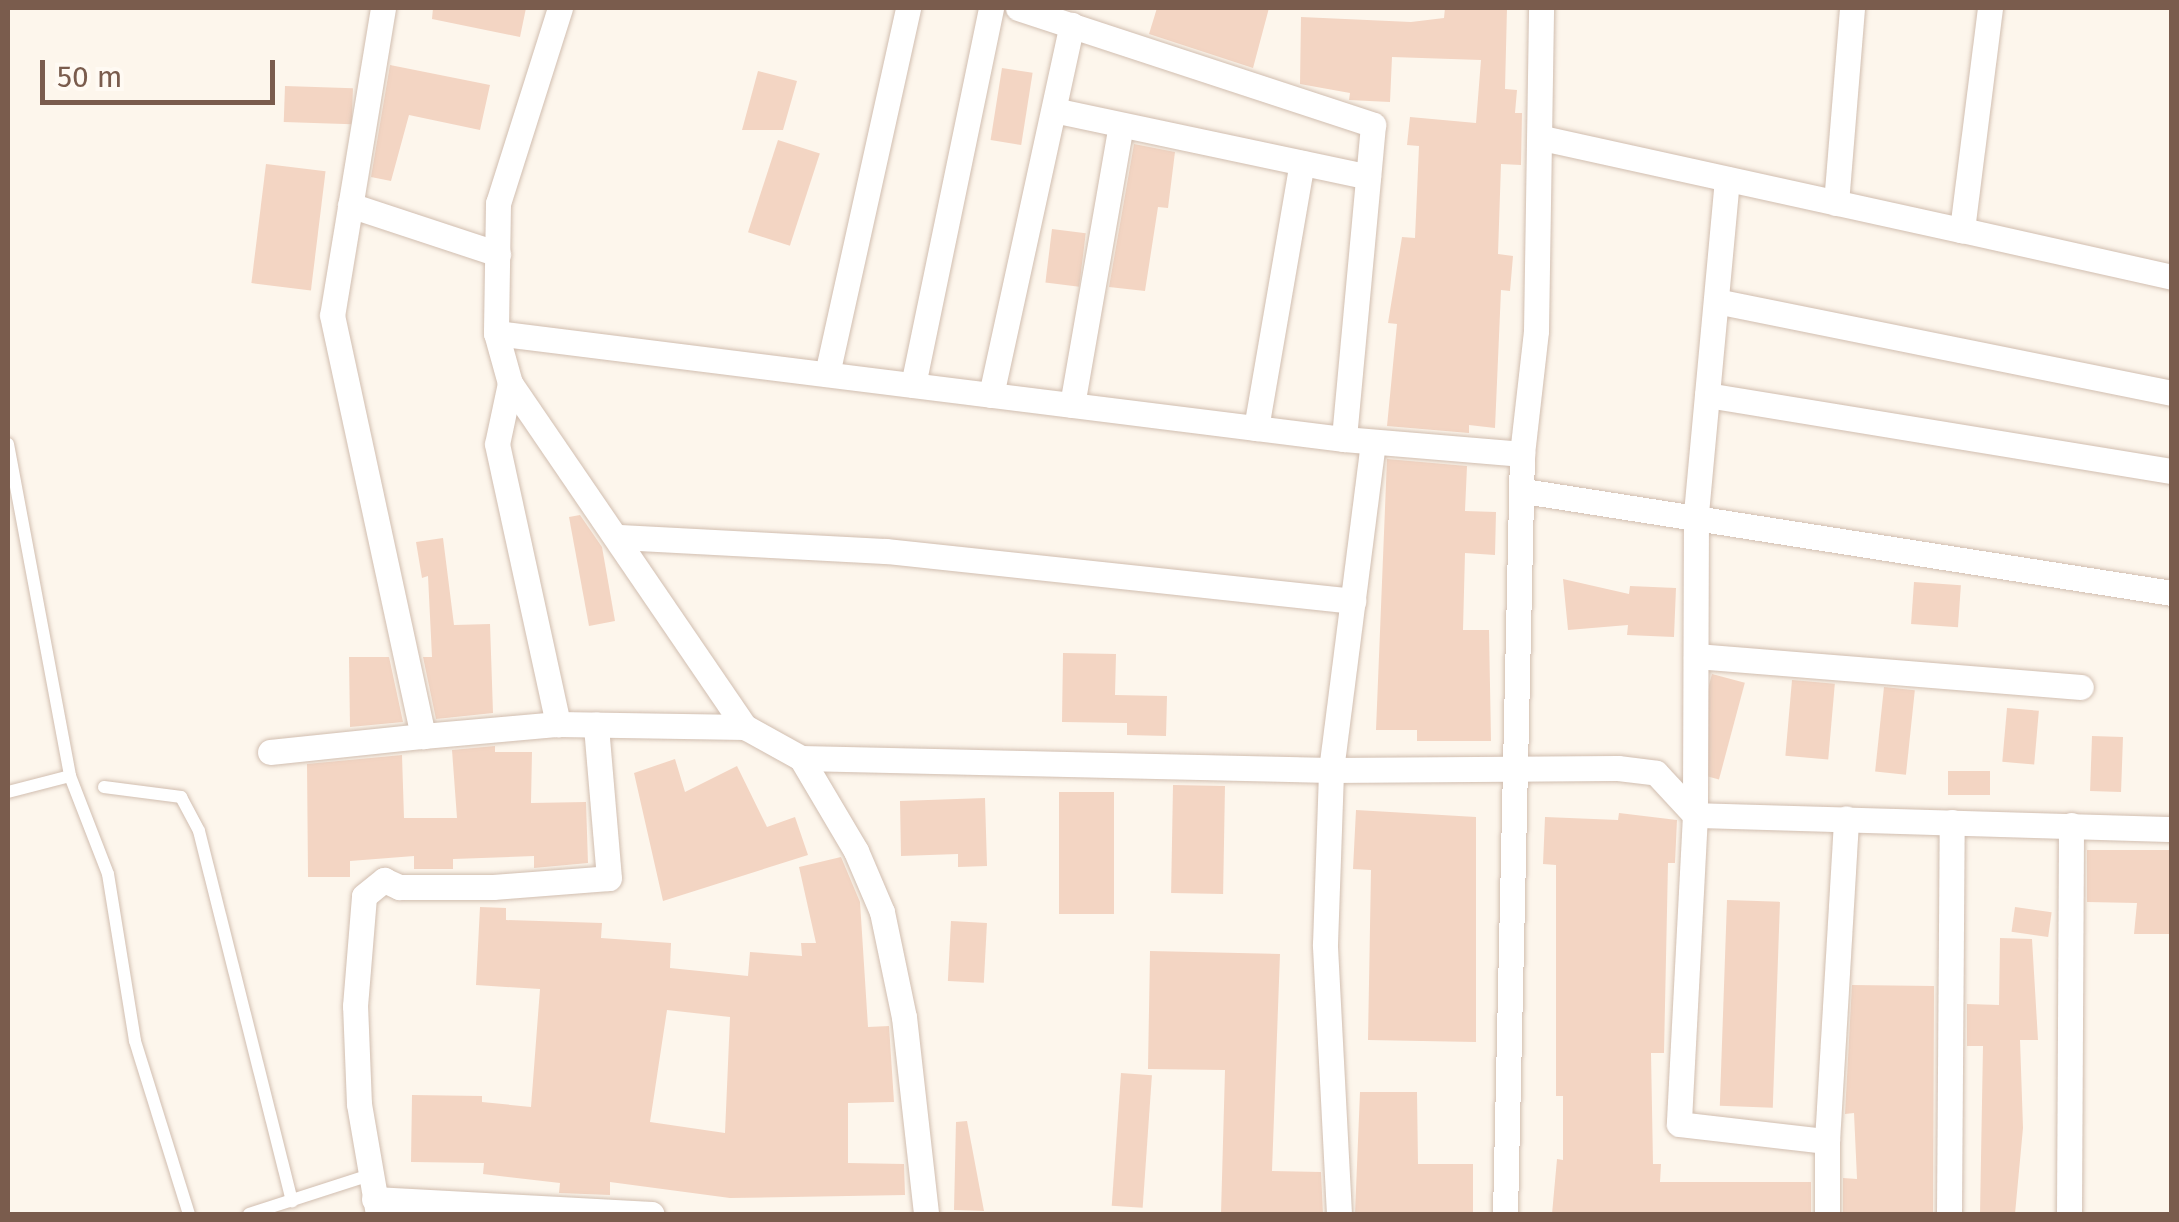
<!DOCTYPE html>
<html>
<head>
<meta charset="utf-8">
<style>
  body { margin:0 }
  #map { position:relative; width:2179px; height:1222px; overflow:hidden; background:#fdf6ec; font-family:"Fira Sans",sans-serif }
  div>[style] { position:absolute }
  .building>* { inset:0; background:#f3d5c3; transform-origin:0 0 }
  .roads { filter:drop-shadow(0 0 2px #d1beb0) drop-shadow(0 0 2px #d1beb0) }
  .service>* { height:12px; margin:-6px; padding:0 6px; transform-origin:6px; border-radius:6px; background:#fff }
  .minor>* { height:25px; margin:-12.5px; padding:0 12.5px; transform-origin:12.5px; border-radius:12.5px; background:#fff }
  span { translate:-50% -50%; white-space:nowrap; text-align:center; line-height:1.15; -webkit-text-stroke:10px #fffaf3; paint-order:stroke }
  .frame { position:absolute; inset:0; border:10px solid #7a5c4d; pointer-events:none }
  .scale { position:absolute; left:40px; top:60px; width:235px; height:45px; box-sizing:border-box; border:5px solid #7a5c4d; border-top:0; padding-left:12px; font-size:30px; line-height:35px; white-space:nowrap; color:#7a5c4d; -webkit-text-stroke:8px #fffaf3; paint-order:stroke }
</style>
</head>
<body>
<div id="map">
  <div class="building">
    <i style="clip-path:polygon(433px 8px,526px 8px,520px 37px,432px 19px)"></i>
    <i style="clip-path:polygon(1157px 8px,1269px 8px,1253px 68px,1149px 34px)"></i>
    <i style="clip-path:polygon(1445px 8px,1507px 8px,1505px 89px,1517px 90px,1515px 113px,1522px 113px,1521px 165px,1501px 164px,1498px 254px,1513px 256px,1510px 291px,1501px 290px,1495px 428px,1469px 425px,1469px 433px,1387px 426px,1397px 324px,1388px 323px,1402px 237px,1415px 238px,1419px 146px,1407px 145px,1410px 117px,1476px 123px,1481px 60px,1392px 57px,1390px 102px,1349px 100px,1350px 93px,1300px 84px,1301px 17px,1411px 22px,1444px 18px)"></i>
    <i style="clip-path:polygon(390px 65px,490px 85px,480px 130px,409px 115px,391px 181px,371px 177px)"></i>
    <i style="left:1002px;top:68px;width:31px;height:73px;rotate:9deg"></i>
    <i style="clip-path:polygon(758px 71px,797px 81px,783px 130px,742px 130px)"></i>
    <i style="left:285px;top:86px;width:68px;height:36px;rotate:2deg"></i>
    <i style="left:778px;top:140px;width:44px;height:97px;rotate:18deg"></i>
    <i style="clip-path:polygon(1134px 144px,1175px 152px,1168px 208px,1158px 207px,1145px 291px,1109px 287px)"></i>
    <i style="left:266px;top:164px;width:60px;height:120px;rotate:7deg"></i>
    <i style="left:1052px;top:229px;width:34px;height:54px;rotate:7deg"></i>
    <i style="clip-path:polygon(1387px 459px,1467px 466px,1465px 511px,1496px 512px,1495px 555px,1465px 553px,1463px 630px,1489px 630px,1491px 741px,1417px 741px,1417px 730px,1376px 730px)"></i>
    <i style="clip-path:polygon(580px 515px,602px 547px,615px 621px,589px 626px,569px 517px)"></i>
    <i style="clip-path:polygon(443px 538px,454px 625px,490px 624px,493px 713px,436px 719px,423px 657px,432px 657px,428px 576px,422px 578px,416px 542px)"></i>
    <i style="clip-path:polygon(1563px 579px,1629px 594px,1630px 586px,1676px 588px,1674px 637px,1627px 635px,1628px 625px,1568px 630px)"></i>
    <i style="left:1914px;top:582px;width:47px;height:42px;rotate:4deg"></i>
    <i style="clip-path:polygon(1063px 653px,1116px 654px,1115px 695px,1167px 696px,1166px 736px,1127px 735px,1127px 723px,1062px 722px)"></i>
    <i style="clip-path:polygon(349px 657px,389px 657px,403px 722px,350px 727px)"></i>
    <i style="left:1712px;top:674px;width:34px;height:100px;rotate:15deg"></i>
    <i style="left:1792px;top:680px;width:43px;height:76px;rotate:5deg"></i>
    <i style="left:1884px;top:687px;width:31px;height:85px;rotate:6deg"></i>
    <i style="left:2007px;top:708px;width:32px;height:54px;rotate:5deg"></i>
    <i style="left:2092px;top:736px;width:31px;height:55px;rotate:2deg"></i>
    <i style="clip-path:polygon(495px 746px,495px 752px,532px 752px,531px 803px,586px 802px,588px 863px,534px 868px,534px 856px,453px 859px,453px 869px,414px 869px,414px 856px,350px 861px,350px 877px,308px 877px,307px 764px,402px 755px,404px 818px,457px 818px,452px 750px)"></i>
    <i style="clip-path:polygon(675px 759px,685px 792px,737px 766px,767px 827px,795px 817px,808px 855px,663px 901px,634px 773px)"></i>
    <i style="left:1990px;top:771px;width:24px;height:42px;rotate:90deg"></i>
    <i style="left:1173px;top:785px;width:52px;height:108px;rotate:1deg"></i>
    <i style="left:1059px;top:792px;width:55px;height:122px"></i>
    <i style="clip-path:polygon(985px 798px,987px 866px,958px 867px,958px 854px,901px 856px,900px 801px)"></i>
    <i style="clip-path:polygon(1356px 810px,1476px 817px,1476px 1042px,1368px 1040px,1371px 870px,1353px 869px)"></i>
    <i style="clip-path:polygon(1619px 813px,1677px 820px,1675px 863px,1668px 863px,1664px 1053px,1651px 1053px,1653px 1164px,1661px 1164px,1660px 1182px,1811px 1182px,1811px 1214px,1552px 1214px,1557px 1159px,1563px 1160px,1563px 1096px,1556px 1096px,1556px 865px,1543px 864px,1545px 817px,1618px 820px)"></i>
    <i style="clip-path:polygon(2087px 850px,2172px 850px,2172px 934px,2134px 934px,2137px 903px,2087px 902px)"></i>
    <i style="clip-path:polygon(evenodd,841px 857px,860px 902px,868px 1027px,889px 1026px,894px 1102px,848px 1103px,848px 1163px,904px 1164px,905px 1195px,730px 1198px,610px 1182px,610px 1195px,559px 1193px,560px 1183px,483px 1174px,484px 1163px,411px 1162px,412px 1095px,482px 1096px,482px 1102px,531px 1107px,540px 989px,476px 985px,480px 907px,506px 908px,506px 920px,602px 923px,601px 938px,671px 943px,670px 968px,748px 976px,750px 952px,802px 956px,801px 943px,816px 943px,799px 867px,841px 857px,667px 1010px,730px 1017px,725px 1133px,650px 1122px,667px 1010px)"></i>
    <i style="left:1727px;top:900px;width:53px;height:206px;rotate:2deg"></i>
    <i style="left:2015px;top:907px;width:37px;height:25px;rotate:8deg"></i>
    <i style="left:951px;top:921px;width:36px;height:60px;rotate:3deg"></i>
    <i style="clip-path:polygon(2000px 938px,2032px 939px,2038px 1040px,2020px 1040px,2023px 1128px,2015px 1214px,1980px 1214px,1983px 1046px,1967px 1046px,1967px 1004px,1999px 1005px)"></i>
    <i style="clip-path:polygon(1150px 951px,1280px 954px,1272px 1171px,1321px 1172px,1323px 1214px,1221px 1214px,1225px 1070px,1148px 1069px)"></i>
    <i style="clip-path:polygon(1852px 985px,1934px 986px,1933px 1214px,1843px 1214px,1843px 1178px,1857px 1179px,1854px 1113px,1845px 1114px)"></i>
    <i style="left:1121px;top:1073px;width:31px;height:133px;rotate:4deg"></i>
    <i style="clip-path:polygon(1360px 1092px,1417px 1092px,1418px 1164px,1473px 1164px,1473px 1214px,1355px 1214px)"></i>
    <i style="clip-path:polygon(967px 1121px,984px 1211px,954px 1210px,956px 1122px)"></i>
  </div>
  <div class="roads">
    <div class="service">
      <i style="left:8px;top:444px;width:338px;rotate:79.4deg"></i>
      <i style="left:70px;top:776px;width:64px;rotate:165.5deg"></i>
      <i style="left:70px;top:776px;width:105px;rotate:68.8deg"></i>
      <i style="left:108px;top:874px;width:169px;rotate:80.8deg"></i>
      <i style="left:135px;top:1041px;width:181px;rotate:72.7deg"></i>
      <i style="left:104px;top:787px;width:78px;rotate:7.4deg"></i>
      <i style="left:181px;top:797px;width:38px;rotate:62deg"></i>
      <i style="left:199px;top:831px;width:382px;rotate:75.9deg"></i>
      <i style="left:249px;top:1214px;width:127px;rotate:-17.9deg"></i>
    </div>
    <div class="minor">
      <i style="left:383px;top:8px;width:311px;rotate:99.4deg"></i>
      <i style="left:332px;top:315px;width:431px;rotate:77.8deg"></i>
      <i style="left:423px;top:736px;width:136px;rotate:-5.1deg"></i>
      <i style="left:558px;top:724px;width:187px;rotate:0.9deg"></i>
      <i style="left:560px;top:8px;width:205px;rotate:107.6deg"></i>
      <i style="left:498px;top:203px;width:130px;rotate:90.9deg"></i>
      <i style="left:496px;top:333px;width:52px;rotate:74.4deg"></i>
      <i style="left:510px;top:383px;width:417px;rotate:55.7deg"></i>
      <i style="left:745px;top:727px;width:64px;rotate:29deg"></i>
      <i style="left:801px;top:758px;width:108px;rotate:59.4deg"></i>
      <i style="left:856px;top:851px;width:66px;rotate:66.9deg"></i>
      <i style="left:882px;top:912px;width:107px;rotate:78.2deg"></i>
      <i style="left:904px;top:1017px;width:198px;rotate:83.6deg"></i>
      <i style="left:1018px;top:8px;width:374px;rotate:18.2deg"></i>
      <i style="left:1373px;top:125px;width:315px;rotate:95.3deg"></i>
      <i style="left:1344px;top:439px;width:179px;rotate:4.8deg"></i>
      <i style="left:1990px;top:8px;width:224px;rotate:97.2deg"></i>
      <i style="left:1962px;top:230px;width:215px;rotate:12.6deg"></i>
      <i style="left:1054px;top:110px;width:321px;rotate:12deg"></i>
      <i style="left:1542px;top:138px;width:430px;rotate:12.4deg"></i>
      <i style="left:1727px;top:179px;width:336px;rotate:95.3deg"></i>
      <i style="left:1696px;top:514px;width:301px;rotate:90.2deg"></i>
      <i style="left:1695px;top:815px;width:309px;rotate:93deg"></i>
      <i style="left:1679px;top:1124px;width:149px;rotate:6.6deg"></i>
      <i style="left:1827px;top:1141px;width:73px;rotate:90deg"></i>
      <i style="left:1836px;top:203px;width:196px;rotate:-85.3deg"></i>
      <i style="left:350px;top:205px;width:156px;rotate:18.3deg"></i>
      <i style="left:1716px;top:301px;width:465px;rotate:11.4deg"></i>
      <i style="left:496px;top:333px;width:855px;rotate:7.13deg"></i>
      <i style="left:827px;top:374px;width:375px;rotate:-77.5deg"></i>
      <i style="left:510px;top:383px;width:62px;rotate:102deg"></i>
      <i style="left:497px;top:444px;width:287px;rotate:77.7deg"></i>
      <i style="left:913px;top:385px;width:385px;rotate:-78.3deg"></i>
      <i style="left:991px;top:395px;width:379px;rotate:-77.7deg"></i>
      <i style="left:1707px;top:395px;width:471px;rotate:9.3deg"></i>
      <i style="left:1072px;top:405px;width:284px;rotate:-80.1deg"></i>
      <i style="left:1256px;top:428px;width:269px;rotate:-80.2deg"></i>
      <i style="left:1524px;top:491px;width:656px;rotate:8.95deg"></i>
      <i style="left:618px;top:537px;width:268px;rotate:3deg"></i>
      <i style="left:886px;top:551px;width:470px;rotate:6.1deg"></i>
      <i style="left:1696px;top:656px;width:386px;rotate:4.6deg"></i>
      <i style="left:270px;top:752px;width:154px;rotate:-6deg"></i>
      <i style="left:801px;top:758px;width:530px;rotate:1.3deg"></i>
      <i style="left:1331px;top:770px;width:287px;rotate:-0.4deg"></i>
      <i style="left:1618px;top:768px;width:38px;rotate:7deg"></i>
      <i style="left:1656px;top:773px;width:57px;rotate:47.1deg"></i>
      <i style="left:1695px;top:815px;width:477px;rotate:1.7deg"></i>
      <i style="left:1827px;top:1141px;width:323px;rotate:-86.6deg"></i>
      <i style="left:374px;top:1199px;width:278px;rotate:3.1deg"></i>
      <i style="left:378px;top:1214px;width:112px;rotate:-99.8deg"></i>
      <i style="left:359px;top:1104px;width:98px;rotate:-92.3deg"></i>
      <i style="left:355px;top:1006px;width:110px;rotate:-85.3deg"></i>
      <i style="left:364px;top:896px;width:26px;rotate:-39deg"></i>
      <i style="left:384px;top:880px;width:17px;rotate:25deg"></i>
      <i style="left:399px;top:887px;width:94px"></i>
      <i style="left:493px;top:887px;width:116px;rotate:-4.4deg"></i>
      <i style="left:609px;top:878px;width:154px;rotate:-94.9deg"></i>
      <i style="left:1339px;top:1214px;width:270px;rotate:-93deg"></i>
      <i style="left:1325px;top:944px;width:174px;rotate:-88deg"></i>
      <i style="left:1331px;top:770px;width:330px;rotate:-82.7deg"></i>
      <i style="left:1505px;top:1214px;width:760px;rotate:-88.72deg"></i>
      <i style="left:1522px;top:454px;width:124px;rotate:-83.5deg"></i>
      <i style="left:1536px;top:331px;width:323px;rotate:-89.1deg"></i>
      <i style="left:1949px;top:1214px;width:392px;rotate:-89.6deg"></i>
      <i style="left:2069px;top:1214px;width:389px;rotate:-89.7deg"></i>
    </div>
  </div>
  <div class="frame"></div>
  <div class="scale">50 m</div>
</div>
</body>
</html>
